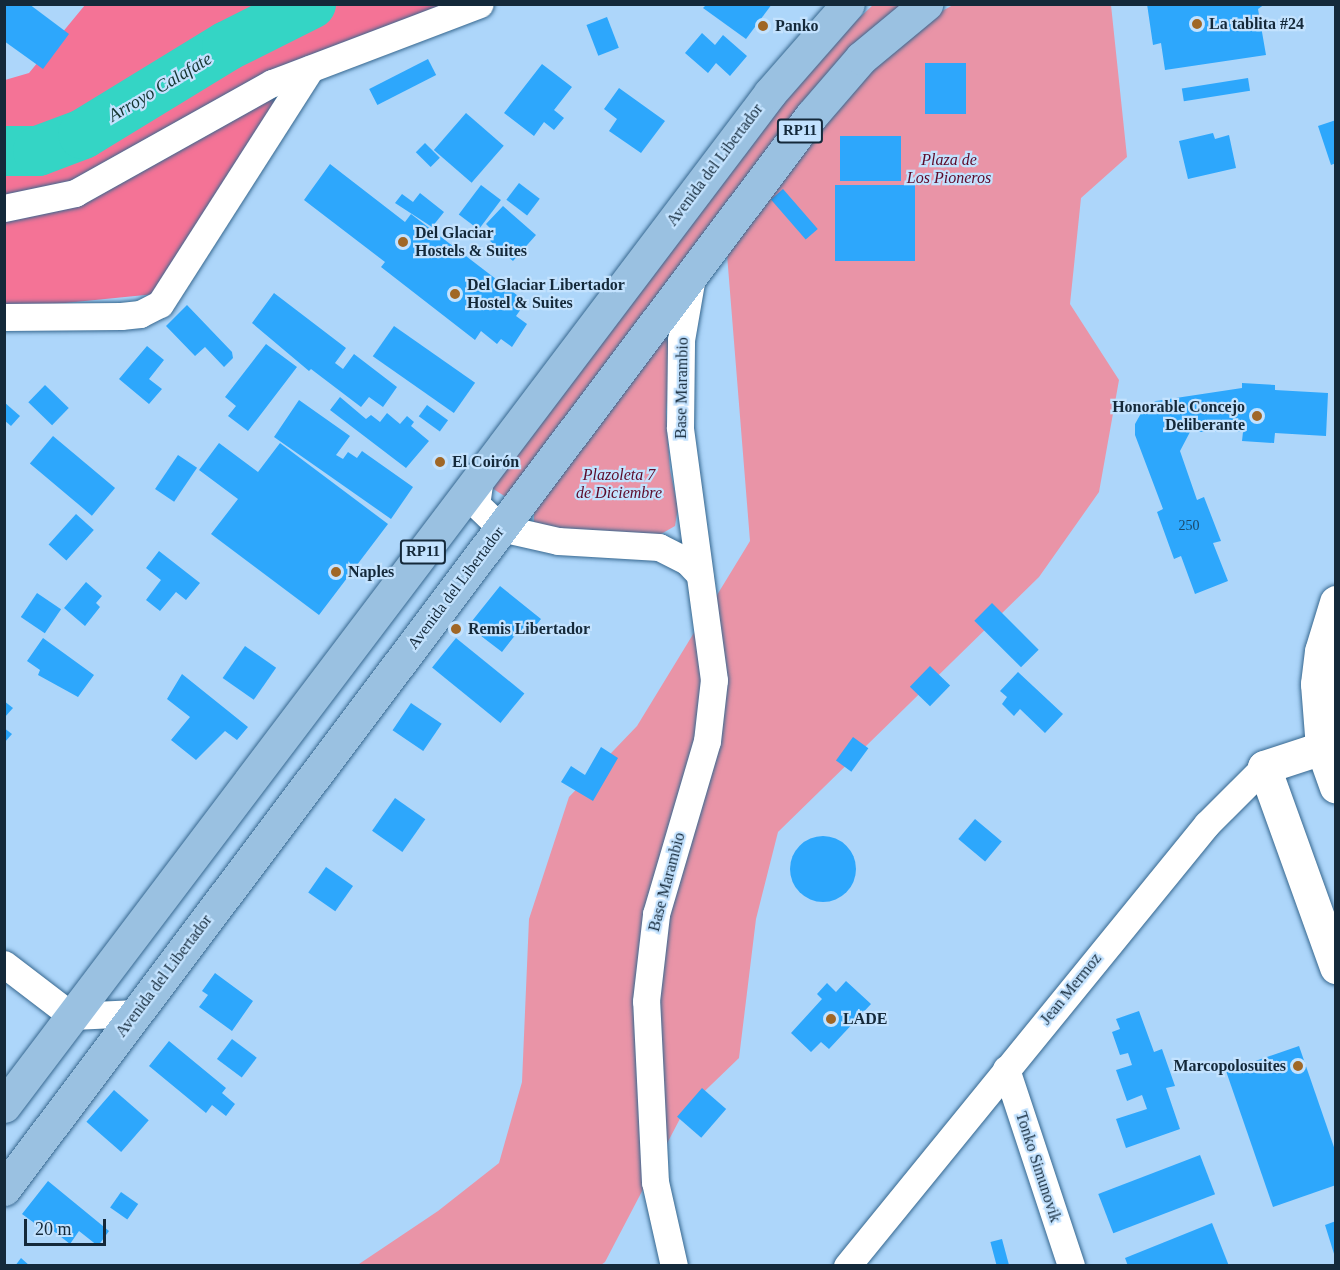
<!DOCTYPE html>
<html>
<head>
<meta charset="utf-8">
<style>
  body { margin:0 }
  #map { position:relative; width:1340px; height:1270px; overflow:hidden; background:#add6fa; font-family:"Times New Roman",serif }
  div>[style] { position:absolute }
  .green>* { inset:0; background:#e994a7 }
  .forest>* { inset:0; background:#f47396 }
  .river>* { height:50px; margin:-25px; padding:0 25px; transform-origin:25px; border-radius:25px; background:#34d5c5 }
  .building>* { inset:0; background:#2da7fc; transform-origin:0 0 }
  .round { border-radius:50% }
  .roads { filter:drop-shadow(0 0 2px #36678f) drop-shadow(0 0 2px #36678f) }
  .street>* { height:27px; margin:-13.5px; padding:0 13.5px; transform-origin:13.5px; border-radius:13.5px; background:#fff }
  .secondary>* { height:33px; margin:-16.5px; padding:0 16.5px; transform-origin:16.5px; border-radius:16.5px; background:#fff }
  .primary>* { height:33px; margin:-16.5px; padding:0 16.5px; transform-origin:16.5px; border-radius:16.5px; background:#9ac1e1 }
  .dots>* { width:16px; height:16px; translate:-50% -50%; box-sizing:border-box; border:3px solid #c3e2fe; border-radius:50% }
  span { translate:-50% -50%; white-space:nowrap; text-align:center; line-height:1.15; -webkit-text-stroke:4.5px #c3e2fe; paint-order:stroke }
  .number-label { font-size:14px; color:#1a486a }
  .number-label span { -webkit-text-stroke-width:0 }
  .shield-label span { padding:2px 4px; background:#c3e2fe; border:2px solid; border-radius:4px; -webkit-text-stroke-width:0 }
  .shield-label { font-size:15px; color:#14293a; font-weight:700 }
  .poi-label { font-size:16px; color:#14293a; font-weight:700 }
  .left { translate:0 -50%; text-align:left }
  .right { translate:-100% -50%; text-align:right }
  .park-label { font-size:16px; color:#5c0a29; font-style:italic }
  .street-label { font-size:16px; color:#14293a }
  .water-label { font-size:18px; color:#153431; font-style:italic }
  .frame { position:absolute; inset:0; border:6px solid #14293a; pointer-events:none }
  .scale { position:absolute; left:24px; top:1219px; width:82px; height:27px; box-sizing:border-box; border:3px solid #14293a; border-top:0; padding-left:8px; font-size:18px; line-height:21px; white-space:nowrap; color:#14293a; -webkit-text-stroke:4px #c3e2fe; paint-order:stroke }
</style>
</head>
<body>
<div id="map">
  <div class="green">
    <i style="clip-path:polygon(873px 5px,903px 5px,763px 156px,506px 497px,487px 485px,809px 65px)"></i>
    <i style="clip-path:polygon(953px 5px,1111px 5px,1127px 157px,1081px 198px,1070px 304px,1119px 380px,1099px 492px,1039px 577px,778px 832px,756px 919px,739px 1058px,684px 1111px,605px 1262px,601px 1265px,298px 1266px,359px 1264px,438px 1211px,499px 1163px,522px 1082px,529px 919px,569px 797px,637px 726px,750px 541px,726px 242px,899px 35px)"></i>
    <i style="clip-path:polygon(673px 325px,666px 412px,670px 470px,678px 508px,675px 526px,661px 534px,570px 535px,534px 524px,534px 511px)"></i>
  </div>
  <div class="forest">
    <i style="clip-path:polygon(85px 5px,462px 5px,304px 66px,155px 294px,5px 309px,5px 80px,29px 73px)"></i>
  </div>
  <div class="river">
    <i style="left:4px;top:151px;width:34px"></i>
    <i style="left:38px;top:151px;width:48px;rotate:-20.7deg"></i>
    <i style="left:83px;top:134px;width:169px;rotate:-31.4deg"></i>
    <i style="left:227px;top:46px;width:94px;rotate:-26.6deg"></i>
  </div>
  <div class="building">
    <i style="clip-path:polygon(4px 4px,29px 4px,69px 34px,43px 69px,4px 41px)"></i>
    <i style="clip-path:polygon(707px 4px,772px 4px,746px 39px,703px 8px)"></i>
    <i style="clip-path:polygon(1147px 4px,1265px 4px,1258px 9px,1266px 55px,1165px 70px,1161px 43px,1153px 45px)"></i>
    <i style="left:607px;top:17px;width:33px;height:22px;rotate:69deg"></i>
    <i style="clip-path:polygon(702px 33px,715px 45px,723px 35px,747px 56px,730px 76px,716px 63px,708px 73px,685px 53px)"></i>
    <i style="left:428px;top:59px;width:18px;height:66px;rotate:63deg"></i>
    <i style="left:925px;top:63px;width:41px;height:51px"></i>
    <i style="clip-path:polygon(542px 64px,572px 87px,554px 110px,564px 118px,554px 130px,544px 122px,534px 136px,504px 113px)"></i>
    <i style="left:1248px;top:78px;width:13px;height:67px;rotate:81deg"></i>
    <i style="clip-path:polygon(619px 88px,665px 121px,641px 153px,609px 131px,617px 119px,604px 109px)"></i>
    <i style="left:466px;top:113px;width:50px;height:49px;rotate:41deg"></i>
    <i style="clip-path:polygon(1336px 120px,1336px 163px,1331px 165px,1318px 126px)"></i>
    <i style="clip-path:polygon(1213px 133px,1215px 139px,1229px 135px,1236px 168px,1188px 179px,1179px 141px)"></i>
    <i style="left:840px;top:136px;width:61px;height:45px"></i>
    <i style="left:425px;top:143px;width:21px;height:13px;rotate:45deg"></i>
    <i style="clip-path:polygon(330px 164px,405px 222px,411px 214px,526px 302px,516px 316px,527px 324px,512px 347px,501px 339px,497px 344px,481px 331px,475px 340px,381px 267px,385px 262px,304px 200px)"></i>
    <i style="left:519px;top:183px;width:26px;height:21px;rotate:37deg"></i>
    <i style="left:481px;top:185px;width:25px;height:37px;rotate:37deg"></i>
    <i style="left:835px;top:185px;width:80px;height:76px"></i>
    <i style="left:783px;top:189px;width:53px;height:16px;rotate:49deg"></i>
    <i style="clip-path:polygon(420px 193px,444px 212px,432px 227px,395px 203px,402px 194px,413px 202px)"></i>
    <i style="clip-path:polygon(503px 206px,536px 235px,513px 261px,490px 241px,496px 234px,486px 224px)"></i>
    <i style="clip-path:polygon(274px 293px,346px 348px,335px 363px,343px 369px,354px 354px,397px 387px,383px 407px,369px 397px,361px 407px,311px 369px,309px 371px,252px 323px)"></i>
    <i style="clip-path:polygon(187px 305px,232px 352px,233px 358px,224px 367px,205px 347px,195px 356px,166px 326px)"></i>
    <i style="left:394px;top:326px;width:99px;height:37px;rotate:35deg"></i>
    <i style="clip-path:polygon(266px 344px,297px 367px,248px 431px,228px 416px,236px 406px,225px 397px)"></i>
    <i style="clip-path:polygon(147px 346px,164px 360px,149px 379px,162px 389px,149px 404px,119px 379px)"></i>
    <i style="clip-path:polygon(1242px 383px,1275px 385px,1275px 390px,1328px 393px,1326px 436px,1275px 433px,1274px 443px,1242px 441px,1243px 432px,1190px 432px,1180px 451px,1197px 500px,1204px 497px,1221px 541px,1213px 543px,1228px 581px,1195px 594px,1181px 556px,1174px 559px,1157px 512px,1163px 509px,1135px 435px,1135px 424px,1145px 406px,1156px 401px,1242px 388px)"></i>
    <i style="left:45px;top:385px;width:33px;height:24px;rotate:44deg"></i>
    <i style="clip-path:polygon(340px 397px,366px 419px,371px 415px,380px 422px,387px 413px,400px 424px,407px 416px,414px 422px,411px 426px,429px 441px,406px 468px,330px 410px)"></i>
    <i style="clip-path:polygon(299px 400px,350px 436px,336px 455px,343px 459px,348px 452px,357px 458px,362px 451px,413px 487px,391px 519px,274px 437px)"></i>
    <i style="clip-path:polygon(4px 402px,20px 416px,11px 426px,4px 420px)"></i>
    <i style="left:427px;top:405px;width:26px;height:14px;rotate:36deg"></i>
    <i style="left:53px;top:436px;width:81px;height:36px;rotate:40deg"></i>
    <i style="clip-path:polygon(219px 443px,258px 472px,280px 443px,388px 524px,319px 615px,211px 534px,238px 499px,199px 470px)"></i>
    <i style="left:178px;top:455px;width:23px;height:41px;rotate:34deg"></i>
    <i style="left:76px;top:514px;width:24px;height:41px;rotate:42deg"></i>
    <i style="clip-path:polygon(159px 551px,200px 583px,186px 600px,176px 592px,160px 611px,146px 600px,161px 580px,146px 568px)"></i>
    <i style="clip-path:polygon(86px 582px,102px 596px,96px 603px,100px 607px,85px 626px,64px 608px)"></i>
    <i style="clip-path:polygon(500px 586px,541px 619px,528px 635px,520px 629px,502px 652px,468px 626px)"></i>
    <i style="left:37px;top:593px;width:29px;height:29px;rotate:34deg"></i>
    <i style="left:992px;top:603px;width:66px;height:25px;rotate:45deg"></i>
    <i style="clip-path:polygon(43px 638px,94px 675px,78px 697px,38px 675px,40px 670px,27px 661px)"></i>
    <i style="left:456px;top:638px;width:88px;height:38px;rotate:39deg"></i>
    <i style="left:245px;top:646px;width:38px;height:39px;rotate:35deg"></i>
    <i style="left:930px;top:666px;width:28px;height:29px;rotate:44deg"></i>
    <i style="clip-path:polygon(1018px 672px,1063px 714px,1045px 733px,1020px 709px,1014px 716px,1002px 704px,1007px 697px,1000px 691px)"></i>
    <i style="clip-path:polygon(182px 674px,248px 727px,237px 740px,225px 731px,196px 760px,171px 740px,190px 717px,167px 699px)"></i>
    <i style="clip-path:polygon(4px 701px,13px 708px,4px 718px)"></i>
    <i style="left:411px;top:703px;width:37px;height:33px;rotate:34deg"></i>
    <i style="clip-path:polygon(4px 728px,12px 734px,4px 743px)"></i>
    <i style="left:853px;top:737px;width:19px;height:29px;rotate:36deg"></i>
    <i style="clip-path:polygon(601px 747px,618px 758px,593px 801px,561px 782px,571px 766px,585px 775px)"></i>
    <i style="left:395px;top:798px;width:37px;height:40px;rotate:35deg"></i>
    <i style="left:975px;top:819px;width:35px;height:26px;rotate:40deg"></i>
    <i class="round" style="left:790px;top:836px;width:66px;height:66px"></i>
    <i style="left:326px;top:867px;width:33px;height:31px;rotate:35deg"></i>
    <i style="clip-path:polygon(215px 973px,253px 1001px,232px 1031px,199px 1007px,208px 995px,202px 991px)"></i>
    <i style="clip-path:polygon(846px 981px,871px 1004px,829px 1049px,821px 1042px,811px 1052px,791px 1033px,822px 999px,817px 994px,827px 983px,836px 992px)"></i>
    <i style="clip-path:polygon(1139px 1011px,1154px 1052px,1162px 1049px,1175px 1086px,1166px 1088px,1180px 1129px,1126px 1148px,1116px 1119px,1147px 1109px,1142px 1095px,1127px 1101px,1116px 1070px,1132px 1065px,1128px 1053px,1120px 1055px,1112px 1032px,1120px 1029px,1116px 1019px)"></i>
    <i style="left:232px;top:1039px;width:31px;height:25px;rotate:37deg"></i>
    <i style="clip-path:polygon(169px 1041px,226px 1088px,222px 1093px,235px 1104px,226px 1116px,212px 1105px,206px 1113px,149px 1066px)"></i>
    <i style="clip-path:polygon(1299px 1046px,1336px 1153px,1336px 1185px,1273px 1207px,1226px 1071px)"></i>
    <i style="left:702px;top:1088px;width:32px;height:38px;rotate:41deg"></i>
    <i style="left:114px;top:1090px;width:46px;height:42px;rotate:41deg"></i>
    <i style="left:1200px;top:1155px;width:42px;height:109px;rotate:69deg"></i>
    <i style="clip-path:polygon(48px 1181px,109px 1231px,98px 1246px,79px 1231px,70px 1244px,51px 1229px,48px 1233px,22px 1214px)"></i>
    <i style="left:121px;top:1192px;width:21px;height:19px;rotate:35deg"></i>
    <i style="clip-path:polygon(1336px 1221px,1336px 1257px,1335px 1257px,1325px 1225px)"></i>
    <i style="clip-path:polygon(1212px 1223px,1229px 1266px,1128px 1266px,1125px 1258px)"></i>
    <i style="left:1002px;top:1239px;width:28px;height:12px;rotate:75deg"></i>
    <i style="clip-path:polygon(21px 1258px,30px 1266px,15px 1266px)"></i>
  </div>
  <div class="roads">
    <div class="street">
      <i style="left:4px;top:208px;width:73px;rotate:-11.9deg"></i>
      <i style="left:75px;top:193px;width:226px;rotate:-29.2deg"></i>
      <i style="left:272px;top:83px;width:222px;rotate:-20.8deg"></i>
      <i style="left:4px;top:317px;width:117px;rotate:-0.5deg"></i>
      <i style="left:121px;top:316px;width:19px;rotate:-6deg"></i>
      <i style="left:140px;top:314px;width:22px;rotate:-27deg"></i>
      <i style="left:160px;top:304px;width:279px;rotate:-57.4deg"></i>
      <i style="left:480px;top:477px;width:27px;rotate:98deg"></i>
      <i style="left:476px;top:504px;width:35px;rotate:44deg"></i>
      <i style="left:501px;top:528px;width:58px;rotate:12.8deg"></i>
      <i style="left:558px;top:541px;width:101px;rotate:3.4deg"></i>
      <i style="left:659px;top:547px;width:31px;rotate:27deg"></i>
      <i style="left:687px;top:561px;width:18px;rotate:47deg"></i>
      <i style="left:4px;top:964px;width:86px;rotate:37.4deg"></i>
      <i style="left:72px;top:1016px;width:65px;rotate:-2.6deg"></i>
      <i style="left:1006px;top:1069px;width:207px;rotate:71.7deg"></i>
      <i style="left:674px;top:1266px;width:86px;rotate:-102.7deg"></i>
      <i style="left:655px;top:1182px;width:181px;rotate:-92.8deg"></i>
      <i style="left:646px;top:1001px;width:88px;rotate:-83.4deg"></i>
      <i style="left:656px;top:914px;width:180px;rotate:-73.6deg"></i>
      <i style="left:707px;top:741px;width:61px;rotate:-83.5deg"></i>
      <i style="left:714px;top:680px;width:255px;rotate:-97.7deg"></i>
      <i style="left:680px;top:427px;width:87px;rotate:-89.3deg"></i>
      <i style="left:681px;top:340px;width:65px;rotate:-80.2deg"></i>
      <i style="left:847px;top:1266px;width:570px;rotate:-50.84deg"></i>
      <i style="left:1207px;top:824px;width:81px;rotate:-45deg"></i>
    </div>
    <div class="secondary">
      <i style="left:1336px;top:602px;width:51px;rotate:107deg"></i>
      <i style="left:1321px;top:651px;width:33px;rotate:97deg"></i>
      <i style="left:1317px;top:684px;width:64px;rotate:85.5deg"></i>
      <i style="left:1322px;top:748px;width:41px;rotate:70.3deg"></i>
      <i style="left:1322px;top:748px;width:61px;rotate:161.9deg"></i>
      <i style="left:1264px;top:767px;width:213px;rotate:70.2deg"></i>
    </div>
    <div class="primary">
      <i style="left:4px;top:1106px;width:1270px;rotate:-52.9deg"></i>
      <i style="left:770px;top:93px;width:118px;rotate:-48.8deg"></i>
      <i style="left:4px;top:1189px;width:1343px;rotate:-53.05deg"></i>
      <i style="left:811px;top:116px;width:77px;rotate:-49.2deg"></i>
      <i style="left:861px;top:58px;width:85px;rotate:-39.7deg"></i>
    </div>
  </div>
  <div class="dots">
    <i style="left:1197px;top:24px;background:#a06726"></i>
    <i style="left:763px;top:26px;background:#a06726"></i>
    <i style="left:403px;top:242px;background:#a06726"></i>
    <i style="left:455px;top:294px;background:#a06726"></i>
    <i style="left:1257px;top:416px;background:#a06726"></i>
    <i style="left:440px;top:462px;background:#a06726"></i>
    <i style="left:336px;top:572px;background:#a06726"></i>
    <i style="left:456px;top:629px;background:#a06726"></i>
    <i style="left:831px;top:1019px;background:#a06726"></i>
    <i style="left:1298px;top:1066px;background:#a06726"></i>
  </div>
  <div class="number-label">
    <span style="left:1189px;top:526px">250</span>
  </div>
  <div class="shield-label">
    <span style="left:800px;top:131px">RP11</span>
    <span style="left:423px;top:552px">RP11</span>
  </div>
  <div class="poi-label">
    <span class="left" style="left:1209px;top:24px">La tablita #24</span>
    <span class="left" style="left:775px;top:26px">Panko</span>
    <span class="left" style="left:415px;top:242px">Del Glaciar<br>Hostels &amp; Suites</span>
    <span class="left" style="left:467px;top:294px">Del Glaciar Libertador<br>Hostel &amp; Suites</span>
    <span class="right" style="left:1245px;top:416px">Honorable Concejo<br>Deliberante</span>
    <span class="left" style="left:452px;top:462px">El Coirón</span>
    <span class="left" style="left:348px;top:572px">Naples</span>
    <span class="left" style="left:468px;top:629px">Remis Libertador</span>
    <span class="left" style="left:843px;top:1019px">LADE</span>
    <span class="right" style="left:1286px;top:1066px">Marcopolosuites</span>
  </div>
  <div class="park-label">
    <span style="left:949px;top:169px">Plaza de<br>Los Pioneros</span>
    <span style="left:619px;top:484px">Plazoleta 7<br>de Diciembre</span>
  </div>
  <div class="street-label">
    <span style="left:715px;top:165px;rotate:-53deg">Avenida del Libertador</span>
    <span style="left:682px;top:388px;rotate:-89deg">Base Marambio</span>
    <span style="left:456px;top:588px;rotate:-53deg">Avenida del Libertador</span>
    <span style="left:667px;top:882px;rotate:-75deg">Base Marambio</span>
    <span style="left:164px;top:976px;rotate:-53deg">Avenida del Libertador</span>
    <span style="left:1071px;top:989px;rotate:-51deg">Jean Mermoz</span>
    <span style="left:1038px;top:1167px;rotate:72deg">Tonko Simunovik</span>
  </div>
  <div class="water-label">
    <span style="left:160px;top:87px;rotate:-31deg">Arroyo Calafate</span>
  </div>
  <div class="frame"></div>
  <div class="scale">20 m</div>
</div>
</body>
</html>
